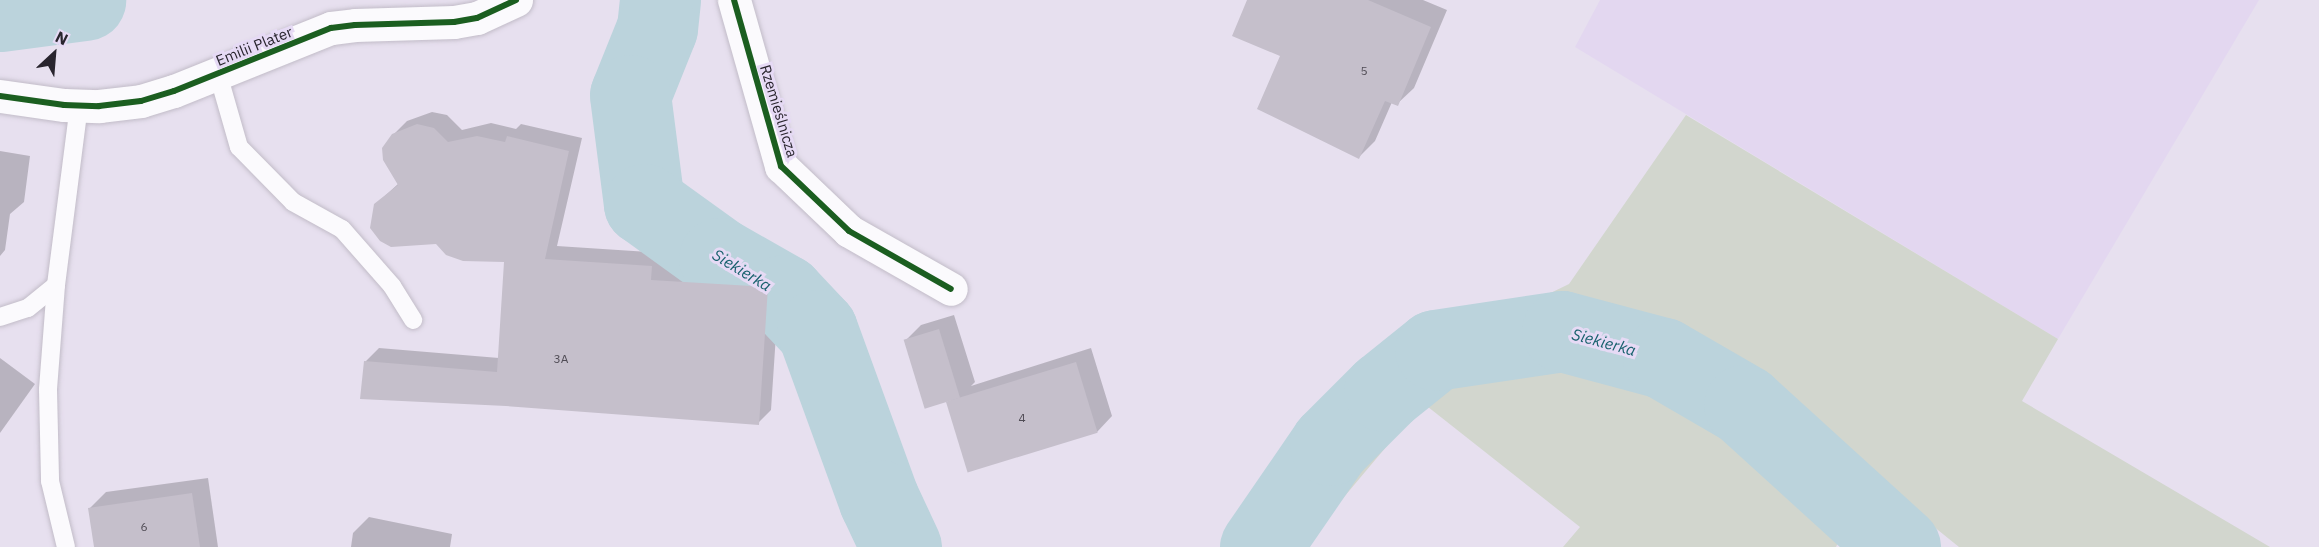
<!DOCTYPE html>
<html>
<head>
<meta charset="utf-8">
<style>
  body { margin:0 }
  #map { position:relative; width:2319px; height:547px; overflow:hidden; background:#e7e0ef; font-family:"IBM Plex Sans",sans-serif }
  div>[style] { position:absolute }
  .built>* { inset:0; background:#e3d7f0 }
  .green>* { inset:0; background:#d2d6ce }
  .shadow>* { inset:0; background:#0003 }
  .river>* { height:81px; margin:-40.5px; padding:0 40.5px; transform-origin:40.5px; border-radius:40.5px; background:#bbd3dc }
  .building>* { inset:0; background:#c5bfcb; transform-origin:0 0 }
  .roads { filter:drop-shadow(0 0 2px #c2bcc8) drop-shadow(0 0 2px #c2bcc8) }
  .service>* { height:18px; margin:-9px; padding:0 9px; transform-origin:9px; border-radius:9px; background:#fbfafd }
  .minor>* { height:33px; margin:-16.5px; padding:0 16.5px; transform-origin:16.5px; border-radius:16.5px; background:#fbfafd }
  .cycleway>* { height:6px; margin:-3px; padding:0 3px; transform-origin:3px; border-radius:3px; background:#1b5e20 }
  span { translate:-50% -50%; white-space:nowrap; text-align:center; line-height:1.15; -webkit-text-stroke:6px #e6daf5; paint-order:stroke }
  .number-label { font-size:12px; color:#504c55 }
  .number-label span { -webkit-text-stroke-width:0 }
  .street-label { font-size:15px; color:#29252e }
  .water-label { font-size:16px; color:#18616d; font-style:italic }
  .north { position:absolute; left:24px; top:24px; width:60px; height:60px; -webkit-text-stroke:4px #e6daf5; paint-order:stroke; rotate:26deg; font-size:16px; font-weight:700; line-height:24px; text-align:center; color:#29252e }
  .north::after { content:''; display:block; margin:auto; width:21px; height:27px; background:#29252e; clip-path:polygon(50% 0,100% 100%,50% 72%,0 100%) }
</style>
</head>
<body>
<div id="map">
  <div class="built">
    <i style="clip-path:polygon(1600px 0,2259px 0,2058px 339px,1575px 47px)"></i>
  </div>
  <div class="green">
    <i style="clip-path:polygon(1686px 115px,2058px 339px,2022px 401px,2270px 547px,1959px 547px,1745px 374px,1646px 316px,1532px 302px,1569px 284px)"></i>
    <i style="clip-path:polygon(1579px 352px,1681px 394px,1774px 450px,1831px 501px,1848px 522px,1836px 547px,1563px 547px,1580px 527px,1423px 403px,1302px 547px,1299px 547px,1323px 492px,1379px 417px,1436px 370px,1534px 353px)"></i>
  </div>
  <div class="shadow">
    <i style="clip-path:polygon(1249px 0,1423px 0,1447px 10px,1414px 88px,1397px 104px,1392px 102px,1375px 141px,1359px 157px,1282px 55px)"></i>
    <i style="clip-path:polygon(432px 112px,447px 115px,462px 130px,491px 123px,516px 129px,521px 124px,582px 138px,557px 246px,664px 253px,663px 267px,780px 274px,771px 410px,758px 423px,365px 362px,379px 348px,499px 358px,505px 261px,437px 242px,375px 205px,398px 184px,393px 135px,407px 121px)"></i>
    <i style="clip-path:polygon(0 151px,30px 156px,24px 202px,10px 214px,5px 250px,0 256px)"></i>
    <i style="clip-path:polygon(954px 315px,975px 382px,971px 386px,1091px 348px,1112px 416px,1097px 432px,948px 403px,952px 399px,906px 340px,921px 325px)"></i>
    <i style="clip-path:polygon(0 358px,35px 384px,0 433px)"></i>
    <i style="clip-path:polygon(208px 478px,218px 547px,96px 547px,90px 508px,106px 492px)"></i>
    <i style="clip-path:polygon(369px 517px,452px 534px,450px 547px,351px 547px,353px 533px)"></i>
  </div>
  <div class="river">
    <i style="left:660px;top:0;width:28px;rotate:96deg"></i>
    <i style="left:657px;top:28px;width:72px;rotate:111.9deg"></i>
    <i style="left:630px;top:95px;width:110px;rotate:82.7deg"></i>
    <i style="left:644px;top:204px;width:92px;rotate:35.8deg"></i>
    <i style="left:719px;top:258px;width:75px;rotate:29.6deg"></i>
    <i style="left:784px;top:295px;width:48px;rotate:46.7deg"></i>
    <i style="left:817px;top:330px;width:181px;rotate:70deg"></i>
    <i style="left:879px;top:500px;width:52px;rotate:64.9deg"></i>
    <i style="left:0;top:11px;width:86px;rotate:-7.4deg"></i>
    <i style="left:1260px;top:547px;width:124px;rotate:-55.5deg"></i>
    <i style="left:1330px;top:445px;width:76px;rotate:-45deg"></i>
    <i style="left:1384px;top:391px;width:65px;rotate:-38.8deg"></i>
    <i style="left:1435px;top:350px;width:128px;rotate:-8.5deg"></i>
    <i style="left:1562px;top:331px;width:105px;rotate:15deg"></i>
    <i style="left:1663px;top:358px;width:94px;rotate:30.1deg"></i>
    <i style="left:1744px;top:405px;width:211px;rotate:42.3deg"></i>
  </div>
  <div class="building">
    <i style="clip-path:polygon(1247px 0,1368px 0,1431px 27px,1398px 106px,1385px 101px,1359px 159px,1257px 109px,1280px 56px,1232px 36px)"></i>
    <i style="clip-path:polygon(417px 124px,434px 128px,448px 142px,477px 136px,505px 142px,507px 136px,569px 151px,545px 259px,652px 266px,651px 280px,768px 287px,759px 425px,506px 406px,360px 399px,364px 361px,497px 372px,504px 262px,463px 261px,446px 255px,436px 244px,391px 247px,380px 241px,370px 228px,374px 204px,398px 185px,383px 160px,382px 148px,392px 134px)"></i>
    <i style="left:939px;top:329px;width:72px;height:37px;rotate:73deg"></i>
    <i style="left:1076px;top:362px;width:74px;height:136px;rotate:73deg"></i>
    <i style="clip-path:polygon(192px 493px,200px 547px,94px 547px,88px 508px)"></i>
  </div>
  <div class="roads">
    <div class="service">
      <i style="left:218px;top:74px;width:76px;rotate:74deg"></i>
      <i style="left:239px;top:147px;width:77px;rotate:45.5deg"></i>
      <i style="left:293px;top:202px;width:56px;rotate:28.9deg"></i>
      <i style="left:342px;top:229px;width:76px;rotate:48.7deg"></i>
      <i style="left:392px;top:286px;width:40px;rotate:58deg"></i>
      <i style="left:56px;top:285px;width:105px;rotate:94.4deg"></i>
      <i style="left:48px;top:390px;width:91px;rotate:88.7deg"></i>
      <i style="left:50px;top:481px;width:68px;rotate:76.4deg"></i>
      <i style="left:0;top:317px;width:29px;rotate:-18deg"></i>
      <i style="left:28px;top:308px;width:36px;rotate:-39deg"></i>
      <i style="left:56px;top:285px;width:181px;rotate:-82.7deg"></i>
    </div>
    <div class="minor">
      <i style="left:734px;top:0;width:173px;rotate:74.2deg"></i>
      <i style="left:781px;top:166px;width:94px;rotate:43.7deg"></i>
      <i style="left:849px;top:231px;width:117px;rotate:29.6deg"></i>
      <i style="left:0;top:96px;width:65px;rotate:8deg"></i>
      <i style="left:64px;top:105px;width:35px;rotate:2deg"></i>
      <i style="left:99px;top:106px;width:42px;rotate:-6.8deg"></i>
      <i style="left:141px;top:101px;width:34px;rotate:-17deg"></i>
      <i style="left:174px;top:91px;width:169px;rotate:-21.9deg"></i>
      <i style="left:331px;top:28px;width:24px;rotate:-7deg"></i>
      <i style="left:355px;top:25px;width:99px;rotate:-1.7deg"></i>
      <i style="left:454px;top:22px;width:23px;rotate:-10deg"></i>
      <i style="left:477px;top:18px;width:43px;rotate:-24.8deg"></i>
    </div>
  </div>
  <div class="cycleway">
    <i style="left:734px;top:0;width:173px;rotate:74.2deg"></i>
    <i style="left:781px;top:166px;width:94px;rotate:43.7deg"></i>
    <i style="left:849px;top:231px;width:117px;rotate:29.6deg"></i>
    <i style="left:0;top:96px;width:65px;rotate:8deg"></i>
    <i style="left:64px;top:105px;width:35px;rotate:2deg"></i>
    <i style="left:99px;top:106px;width:42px;rotate:-6.8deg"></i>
    <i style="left:141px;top:101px;width:34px;rotate:-17deg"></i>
    <i style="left:174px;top:91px;width:169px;rotate:-21.9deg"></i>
    <i style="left:331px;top:28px;width:24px;rotate:-7deg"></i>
    <i style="left:355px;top:25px;width:99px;rotate:-1.7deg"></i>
    <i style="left:454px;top:22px;width:23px;rotate:-10deg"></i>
    <i style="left:477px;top:18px;width:43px;rotate:-24.8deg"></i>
  </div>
  <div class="number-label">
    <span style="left:1364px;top:71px">5</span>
    <span style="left:561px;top:359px">3A</span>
    <span style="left:1022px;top:418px">4</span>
    <span style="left:144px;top:527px">6</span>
  </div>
  <div class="street-label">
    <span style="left:254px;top:46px;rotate:-22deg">Emilii Plater</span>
    <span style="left:779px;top:111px;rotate:73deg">Rzemieślnicza</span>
  </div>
  <div class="water-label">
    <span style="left:742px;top:270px;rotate:31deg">Siekierka</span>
    <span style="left:1604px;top:342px;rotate:15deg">Siekierka</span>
  </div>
  <div class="north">N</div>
</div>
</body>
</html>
